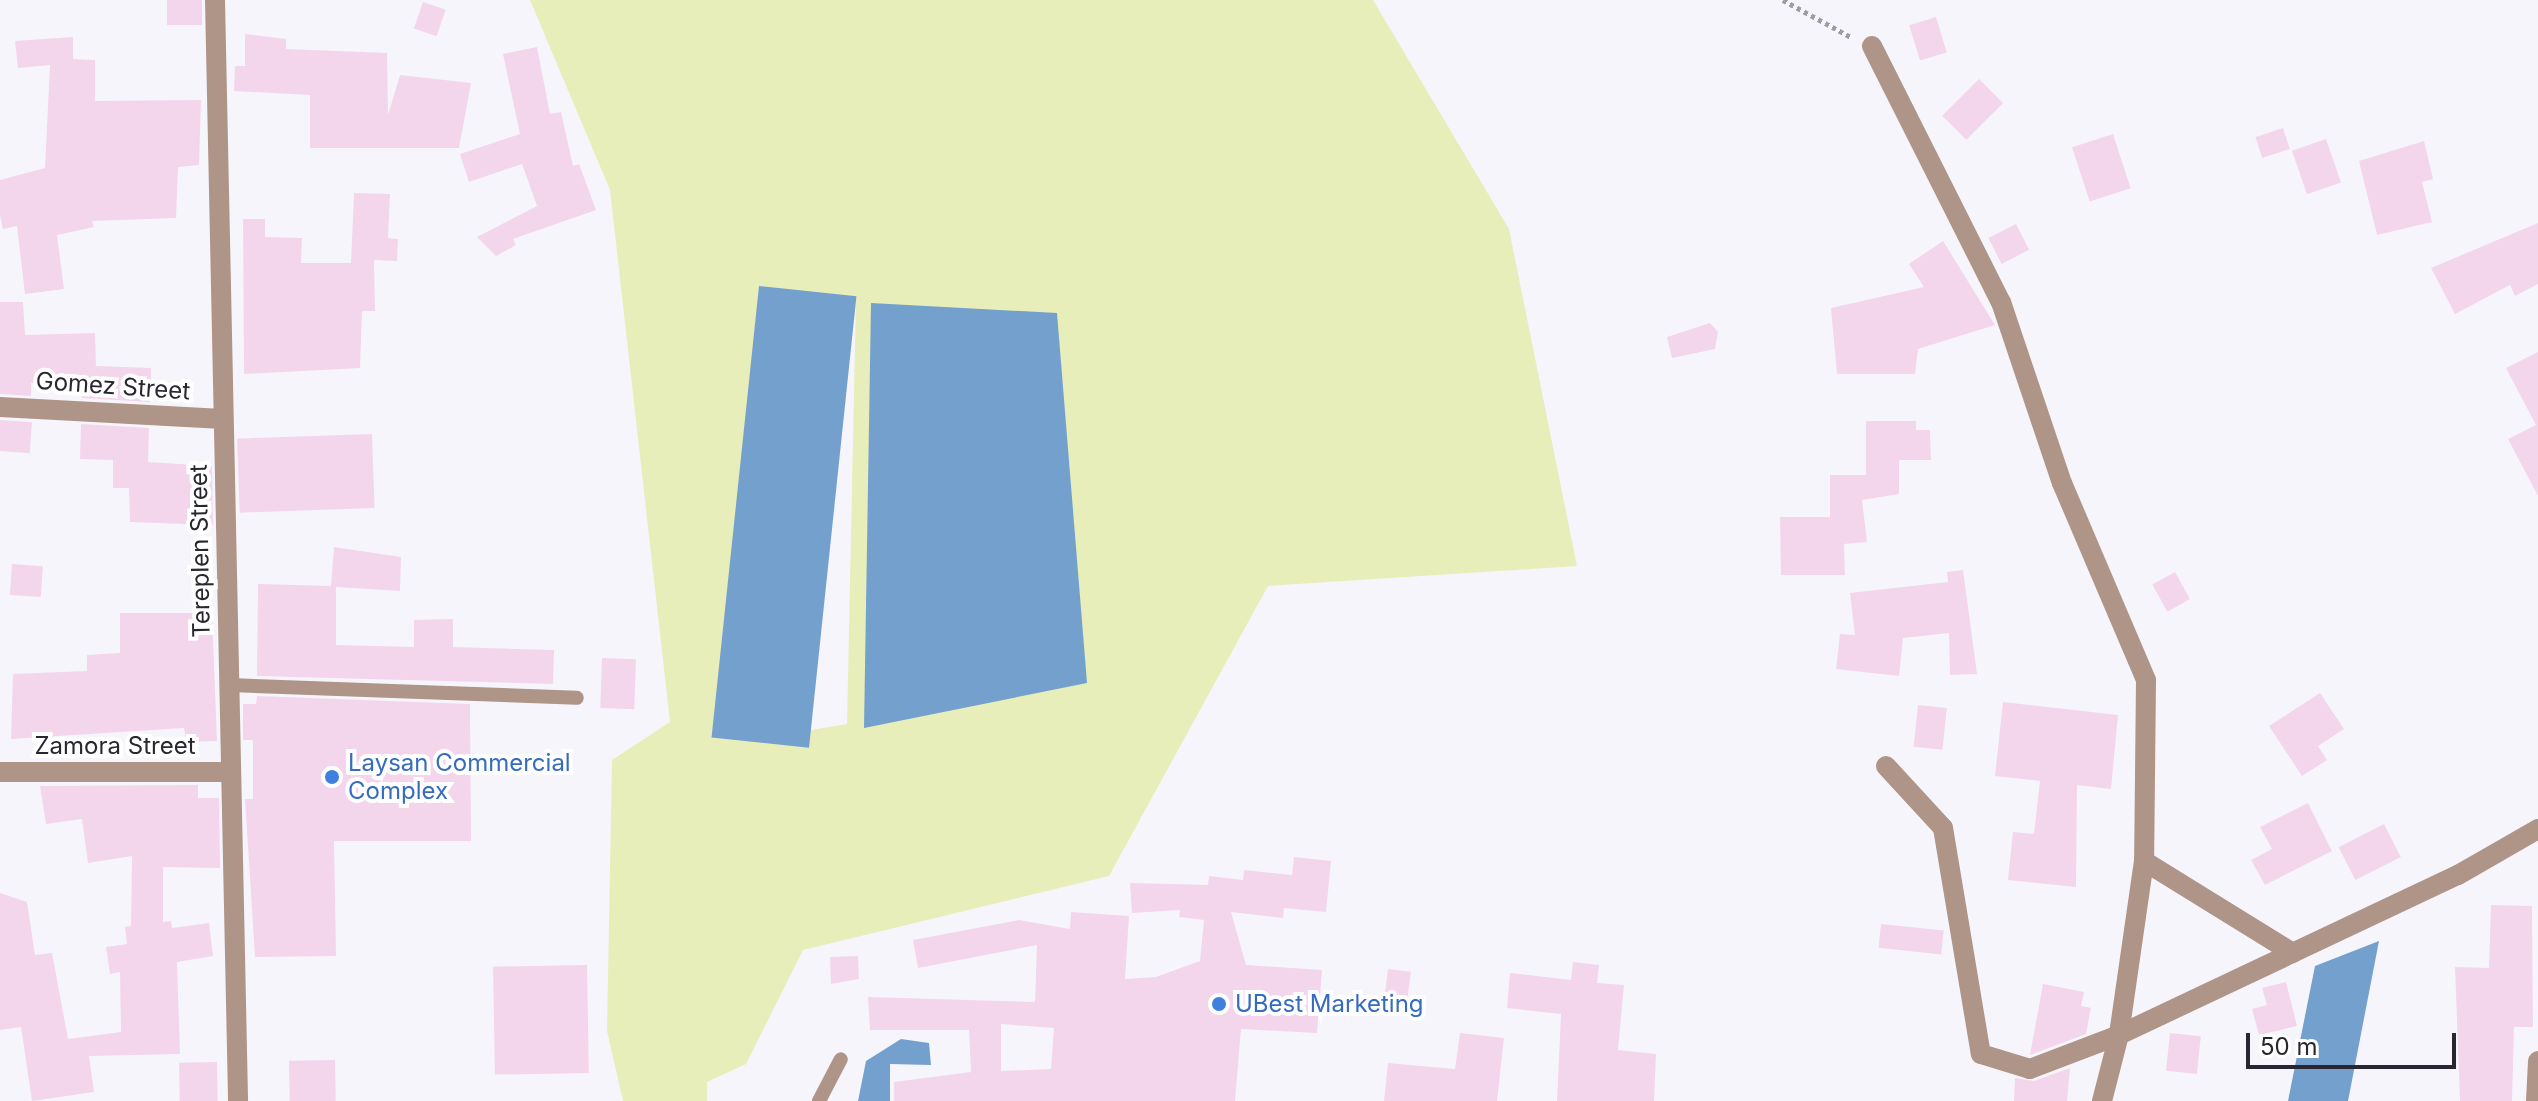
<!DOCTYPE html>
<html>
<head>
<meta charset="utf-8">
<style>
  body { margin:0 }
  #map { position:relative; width:2538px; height:1101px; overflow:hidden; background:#f7f5fc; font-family:Inter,sans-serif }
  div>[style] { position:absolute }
  .green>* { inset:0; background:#e8eeba }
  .water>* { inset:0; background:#74a0ce; transform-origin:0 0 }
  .building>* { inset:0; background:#f3d6ec; transform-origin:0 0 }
  .path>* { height:5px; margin-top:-2.5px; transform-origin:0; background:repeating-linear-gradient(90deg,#9e9ca4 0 4px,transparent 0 8px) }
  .lane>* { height:14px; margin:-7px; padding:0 7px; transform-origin:7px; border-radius:7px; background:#af9488 }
  .street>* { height:20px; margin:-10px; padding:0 10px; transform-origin:10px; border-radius:10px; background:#af9488 }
  .dots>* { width:22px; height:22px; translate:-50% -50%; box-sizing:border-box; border:4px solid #fff; border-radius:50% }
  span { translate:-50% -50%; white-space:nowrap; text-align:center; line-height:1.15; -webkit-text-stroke:8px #fff; paint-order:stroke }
  .street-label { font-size:24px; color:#292631 }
  .shop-label { font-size:24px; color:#366cbe }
  .left { translate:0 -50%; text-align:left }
  .scale { position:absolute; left:2246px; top:1033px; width:210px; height:36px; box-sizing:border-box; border:4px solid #292631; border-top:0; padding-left:10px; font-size:24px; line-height:28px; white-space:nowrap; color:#292631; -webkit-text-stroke:6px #fff; paint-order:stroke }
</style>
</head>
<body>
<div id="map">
  <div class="green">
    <i style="clip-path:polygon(evenodd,530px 0,1373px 0,1509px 229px,1577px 566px,1268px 586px,1109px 876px,803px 950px,746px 1064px,707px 1082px,707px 1101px,623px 1101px,607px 1031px,612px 760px,670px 722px,610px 190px,530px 0,759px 286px,856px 298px,847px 724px,752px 740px,759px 286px)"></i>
  </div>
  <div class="water">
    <i style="left:759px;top:286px;width:98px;height:454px;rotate:6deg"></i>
    <i style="clip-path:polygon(871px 303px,1057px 313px,1087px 683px,864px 728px)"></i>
    <i style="clip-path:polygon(2379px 941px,2348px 1101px,2288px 1101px,2315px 966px)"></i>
    <i style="clip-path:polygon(901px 1039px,929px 1043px,931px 1065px,890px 1064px,890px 1101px,858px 1101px,866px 1061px)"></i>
  </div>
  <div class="building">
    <i style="left:167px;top:0;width:35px;height:25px"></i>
    <i style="left:423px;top:2px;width:24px;height:28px;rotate:19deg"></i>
    <i style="left:1936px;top:17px;width:37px;height:28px;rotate:73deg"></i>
    <i style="clip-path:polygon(245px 34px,286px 39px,286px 49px,387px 53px,388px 115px,400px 75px,471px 83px,459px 148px,310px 148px,310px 95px,234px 91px,235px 66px,245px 66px)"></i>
    <i style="clip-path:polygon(73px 37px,73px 59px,95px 60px,95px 101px,201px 100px,199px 165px,178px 167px,176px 218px,92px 221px,94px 227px,57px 235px,64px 289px,25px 294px,17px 226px,3px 229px,0 216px,0 180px,45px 168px,50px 65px,18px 68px,15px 41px)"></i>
    <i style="clip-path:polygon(537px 47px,550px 114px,561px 112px,573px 166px,579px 164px,596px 210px,513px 239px,516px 245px,496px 256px,477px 237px,537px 206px,522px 164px,469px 182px,460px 154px,520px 134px,503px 54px)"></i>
    <i style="left:1979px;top:79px;width:34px;height:52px;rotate:45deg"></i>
    <i style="left:2283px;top:128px;width:22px;height:29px;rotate:72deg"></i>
    <i style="left:2113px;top:134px;width:57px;height:43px;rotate:72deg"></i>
    <i style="left:2326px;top:139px;width:46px;height:36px;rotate:71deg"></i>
    <i style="clip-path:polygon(2424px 141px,2433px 179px,2422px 182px,2432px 222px,2377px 235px,2359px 161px)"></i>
    <i style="clip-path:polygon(354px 193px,390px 194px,388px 238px,398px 239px,397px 261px,374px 260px,375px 311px,362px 311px,360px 368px,244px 374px,243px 219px,265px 219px,265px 237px,302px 238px,301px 263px,351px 263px)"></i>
    <i style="clip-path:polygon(2538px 223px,2538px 284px,2515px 296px,2510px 285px,2455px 314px,2431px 268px)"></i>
    <i style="left:2016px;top:224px;width:29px;height:31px;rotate:63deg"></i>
    <i style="clip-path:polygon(1943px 241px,1995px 325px,1918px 349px,1915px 374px,1837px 374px,1831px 308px,1924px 287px,1909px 264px)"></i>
    <i style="clip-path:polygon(0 302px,23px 302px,25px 335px,95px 333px,96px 366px,151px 368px,150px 402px,82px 398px,83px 382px,31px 383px,31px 396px,0 394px)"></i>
    <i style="clip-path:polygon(1710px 323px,1718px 332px,1715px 349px,1672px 358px,1667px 337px)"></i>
    <i style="clip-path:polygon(2538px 352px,2538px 496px,2508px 439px,2536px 425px,2506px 368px)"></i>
    <i style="left:0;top:420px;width:32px;height:31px;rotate:4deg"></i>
    <i style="clip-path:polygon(1866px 421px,1916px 421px,1916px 430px,1930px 430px,1931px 460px,1899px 460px,1899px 494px,1862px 500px,1867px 542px,1844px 544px,1845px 575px,1781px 575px,1780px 517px,1830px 517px,1830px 475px,1866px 475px)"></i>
    <i style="clip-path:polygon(81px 424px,149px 428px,148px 462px,212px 466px,213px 525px,130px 522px,129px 488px,113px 488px,113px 460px,80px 459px)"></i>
    <i style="left:372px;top:434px;width:74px;height:135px;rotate:88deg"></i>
    <i style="clip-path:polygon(334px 547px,401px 557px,400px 591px,336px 587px,336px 645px,414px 647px,414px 620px,453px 619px,453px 647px,554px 650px,553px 684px,257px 676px,258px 584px,331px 586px)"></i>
    <i style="left:12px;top:564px;width:31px;height:31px;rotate:4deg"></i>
    <i style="clip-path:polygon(1963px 570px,1977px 674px,1950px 675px,1949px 633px,1903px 638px,1899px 676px,1836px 669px,1840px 634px,1855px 635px,1850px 593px,1948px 582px,1947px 572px)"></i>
    <i style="left:2175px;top:572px;width:31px;height:26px;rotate:61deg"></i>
    <i style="clip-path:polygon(120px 613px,212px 613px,217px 741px,186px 742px,184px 728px,11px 739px,13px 674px,87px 671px,87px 655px,120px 653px)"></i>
    <i style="left:602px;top:658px;width:34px;height:50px;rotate:2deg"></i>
    <i style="clip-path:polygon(2320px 693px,2344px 729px,2318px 746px,2327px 760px,2302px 776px,2269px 726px)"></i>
    <i style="clip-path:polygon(257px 696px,470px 704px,471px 841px,334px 841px,336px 956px,255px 957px,245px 799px,253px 799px,253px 740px,243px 740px,243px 704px,256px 704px)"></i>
    <i style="clip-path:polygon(2003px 702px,2118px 715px,2111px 789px,2077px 785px,2076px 887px,2008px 880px,2013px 832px,2034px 834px,2040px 781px,1995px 776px)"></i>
    <i style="left:1918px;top:705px;width:29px;height:42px;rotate:6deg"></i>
    <i style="clip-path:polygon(198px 785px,198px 798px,219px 798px,220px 868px,163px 867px,163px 922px,171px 921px,172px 928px,209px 923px,213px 956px,177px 962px,180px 1054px,89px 1056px,94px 1092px,32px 1101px,21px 1027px,0 1030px,0 893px,27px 902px,35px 955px,52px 953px,68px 1039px,121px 1032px,120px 972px,110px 974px,106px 947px,127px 944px,125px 927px,131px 926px,132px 856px,88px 863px,82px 819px,46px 824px,40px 786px)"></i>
    <i style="clip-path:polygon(2308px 803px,2332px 851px,2265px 885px,2251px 860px,2272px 849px,2260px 827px)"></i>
    <i style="left:2384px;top:824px;width:37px;height:51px;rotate:63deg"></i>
    <i style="clip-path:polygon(evenodd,1294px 857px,1331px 861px,1326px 912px,1284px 908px,1283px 918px,1231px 912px,1246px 965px,1322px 970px,1317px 1033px,1241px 1029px,1235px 1101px,894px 1101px,894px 1082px,971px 1072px,969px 1030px,870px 1030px,868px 997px,1035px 1002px,1037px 945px,918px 968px,913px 940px,1019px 920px,1070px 929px,1071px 912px,1129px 916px,1125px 979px,1156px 977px,1200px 961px,1204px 920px,1179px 917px,1180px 910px,1132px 913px,1130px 883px,1208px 885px,1209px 876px,1243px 880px,1244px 870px,1292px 875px,1294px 857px,1001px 1024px,1054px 1028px,1051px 1069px,1001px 1071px,1001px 1024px)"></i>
    <i style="clip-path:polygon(2491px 905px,2532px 906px,2533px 1027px,2514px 1027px,2512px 1101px,2460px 1101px,2455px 967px,2489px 968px)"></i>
    <i style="left:1881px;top:924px;width:63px;height:24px;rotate:6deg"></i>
    <i style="clip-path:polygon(858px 956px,859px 979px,831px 984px,830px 957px)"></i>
    <i style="clip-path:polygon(1573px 962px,1599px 965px,1597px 983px,1624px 985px,1618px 1050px,1656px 1054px,1654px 1101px,1557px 1101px,1561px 1014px,1507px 1008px,1510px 973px,1571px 980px)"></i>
    <i style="left:587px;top:965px;width:108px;height:94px;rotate:89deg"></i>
    <i style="left:1388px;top:969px;width:23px;height:34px;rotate:7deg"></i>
    <i style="clip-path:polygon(2286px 982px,2297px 1026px,2259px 1035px,2252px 1009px,2267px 1005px,2262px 988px)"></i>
    <i style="clip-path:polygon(2043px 984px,2084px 992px,2081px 1006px,2091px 1008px,2086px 1034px,2030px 1055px)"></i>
    <i style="clip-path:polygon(1460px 1033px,1504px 1038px,1497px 1101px,1384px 1101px,1388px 1063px,1455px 1069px)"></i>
    <i style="left:2170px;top:1033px;width:31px;height:38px;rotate:6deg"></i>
    <i style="left:335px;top:1060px;width:41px;height:46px;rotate:89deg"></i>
    <i style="left:217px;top:1062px;width:39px;height:38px;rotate:89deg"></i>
    <i style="clip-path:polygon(2070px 1068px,2067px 1101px,2014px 1101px,2015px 1078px,2034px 1081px)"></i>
  </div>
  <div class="path">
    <i style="left:1783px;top:0;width:77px;rotate:28.6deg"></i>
  </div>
  <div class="lane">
    <i style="left:229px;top:685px;width:348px;rotate:2.1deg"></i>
    <i style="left:819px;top:1101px;width:47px;rotate:-62.4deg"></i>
  </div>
  <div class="street">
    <i style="left:215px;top:0;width:1101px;rotate:88.8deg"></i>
    <i style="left:1872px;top:46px;width:287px;rotate:63.3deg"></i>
    <i style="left:2001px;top:302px;width:191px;rotate:71.4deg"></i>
    <i style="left:2062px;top:483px;width:214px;rotate:66.9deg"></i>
    <i style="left:2146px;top:680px;width:181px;rotate:90.6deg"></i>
    <i style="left:2144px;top:861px;width:176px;rotate:98.2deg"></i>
    <i style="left:2119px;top:1035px;width:375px;rotate:-25.3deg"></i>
    <i style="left:2458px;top:875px;width:92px;rotate:-29.9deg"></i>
    <i style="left:0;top:407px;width:223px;rotate:3.1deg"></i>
    <i style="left:1886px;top:766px;width:84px;rotate:47.4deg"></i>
    <i style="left:1943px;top:828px;width:229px;rotate:80.5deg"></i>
    <i style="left:1981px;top:1054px;width:51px;rotate:17deg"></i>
    <i style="left:2030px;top:1069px;width:95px;rotate:-20.9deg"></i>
    <i style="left:0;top:772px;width:230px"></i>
    <i style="left:2144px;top:861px;width:175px;rotate:31.7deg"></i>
    <i style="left:2102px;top:1101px;width:68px;rotate:-75.6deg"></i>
    <i style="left:2536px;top:1101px;width:40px;rotate:-87.1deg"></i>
  </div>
  <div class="dots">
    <i style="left:332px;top:777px;background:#3f7fe0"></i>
    <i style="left:1219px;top:1004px;background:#3f7fe0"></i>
  </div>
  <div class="street-label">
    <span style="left:113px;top:386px;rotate:4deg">Gomez Street</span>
    <span style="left:200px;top:551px;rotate:-91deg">Tereplen Street</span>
    <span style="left:115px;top:746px">Zamora Street</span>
  </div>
  <div class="shop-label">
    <span class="left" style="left:348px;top:777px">Laysan Commercial<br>Complex</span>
    <span class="left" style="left:1235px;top:1004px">UBest Marketing</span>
  </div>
  <div class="scale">50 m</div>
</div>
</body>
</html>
